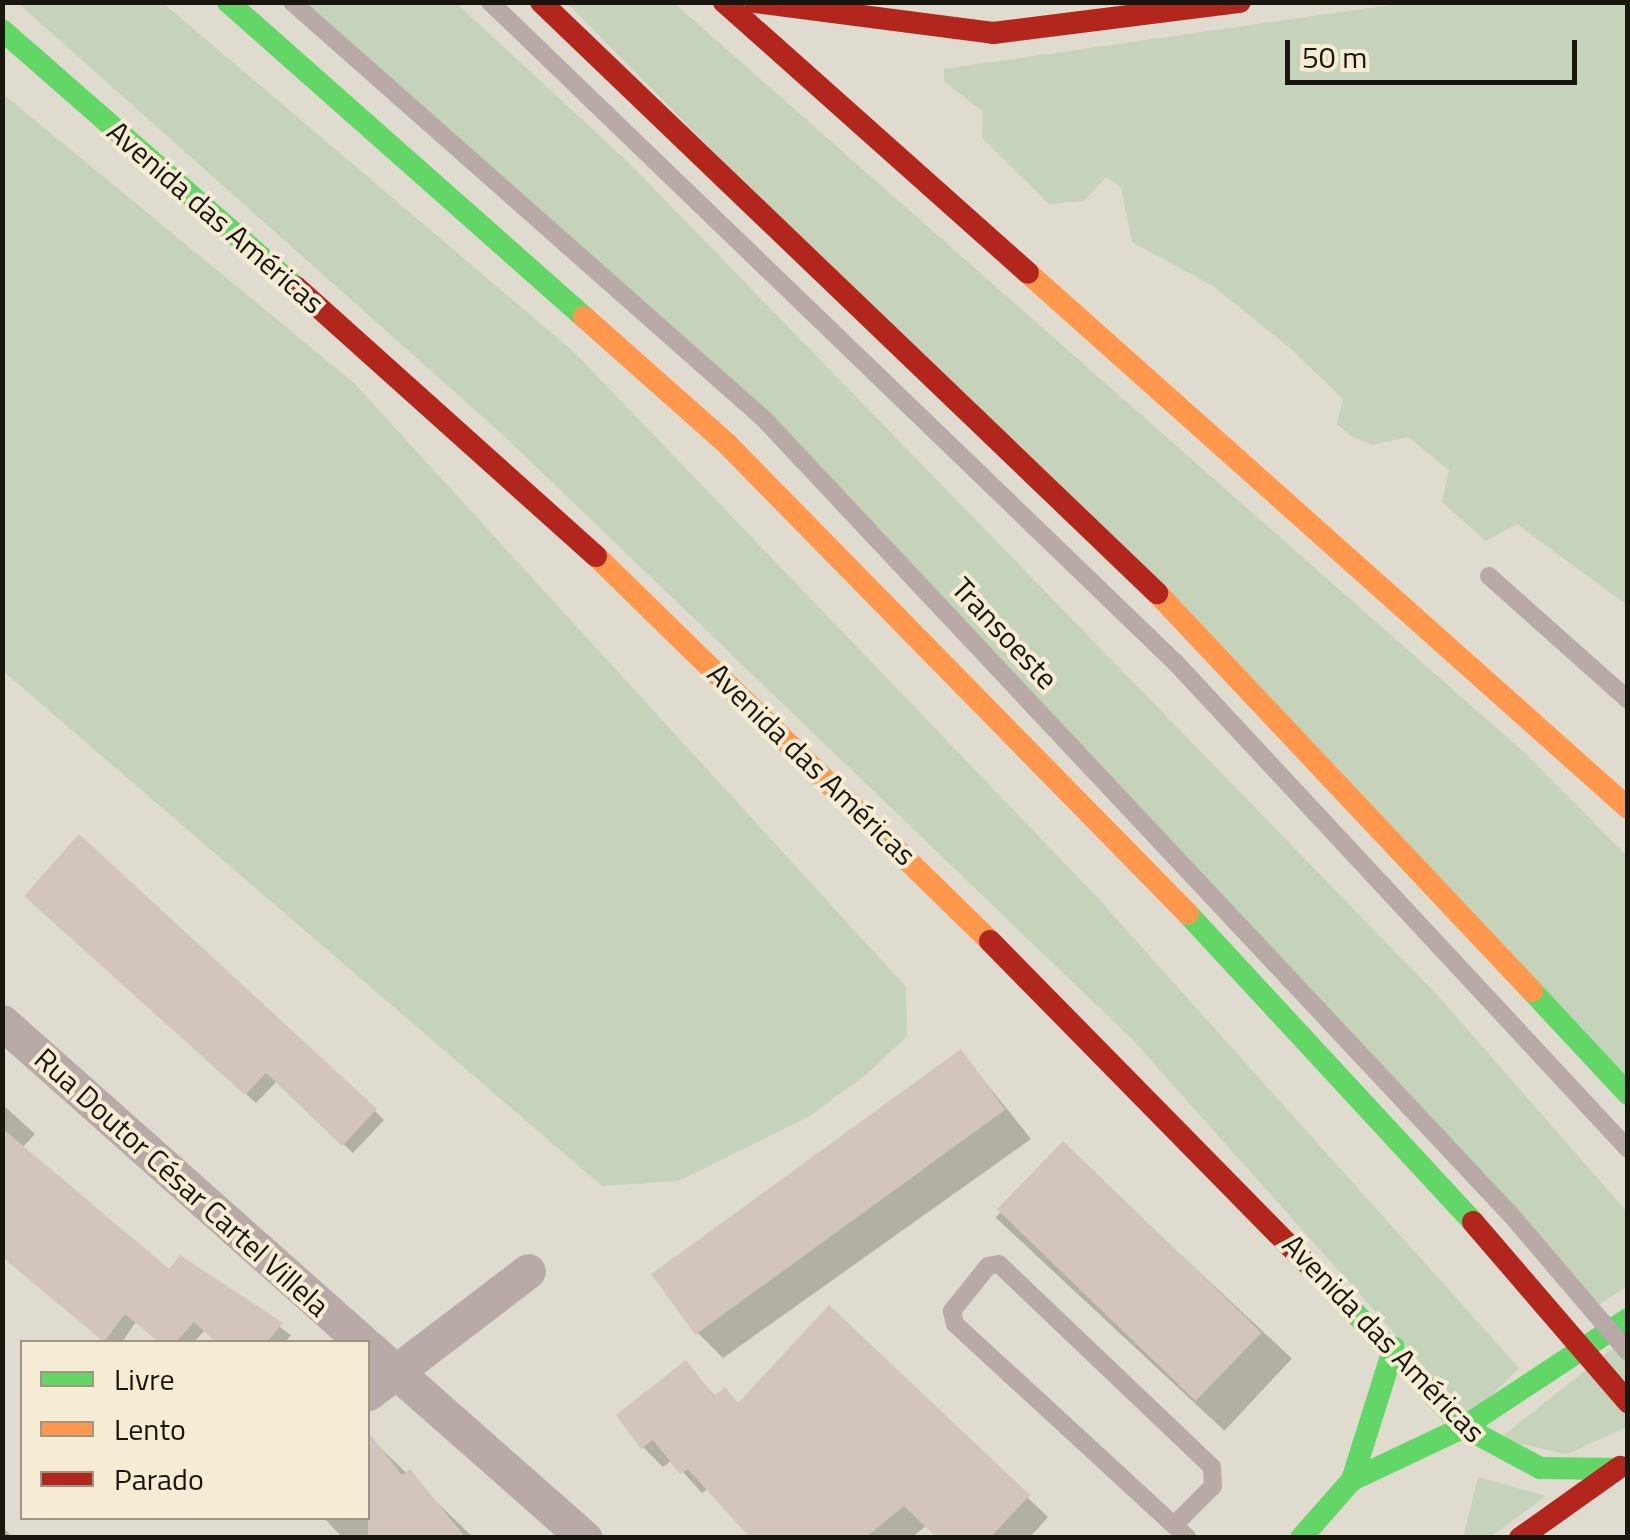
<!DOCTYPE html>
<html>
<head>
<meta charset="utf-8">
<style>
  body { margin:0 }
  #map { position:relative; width:1630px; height:1540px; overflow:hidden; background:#dfdbce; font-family:"Titillium Web",sans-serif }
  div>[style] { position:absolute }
  .green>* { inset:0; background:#c4d3ba }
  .shadow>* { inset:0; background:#0003; transform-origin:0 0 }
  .building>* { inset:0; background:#d3c5bd; transform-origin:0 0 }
  .lane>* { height:18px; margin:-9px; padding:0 9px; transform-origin:9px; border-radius:9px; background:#baaaa7 }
  .street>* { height:35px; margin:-17.5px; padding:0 17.5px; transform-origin:17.5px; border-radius:17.5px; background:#baaaa7 }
  .fast>* { height:22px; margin:-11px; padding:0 11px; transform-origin:11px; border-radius:11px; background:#63d668 }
  .slow>* { height:22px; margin:-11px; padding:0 11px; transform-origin:11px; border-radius:11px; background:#ff974d }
  .jam>* { height:22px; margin:-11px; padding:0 11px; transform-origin:11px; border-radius:11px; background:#b3261e }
  .lane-bridge>* { height:18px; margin:-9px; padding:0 9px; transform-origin:9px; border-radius:9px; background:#baaaa7 }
  .jam-bridge>* { height:22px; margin:-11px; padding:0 11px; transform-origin:11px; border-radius:11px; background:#b3261e }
  span { translate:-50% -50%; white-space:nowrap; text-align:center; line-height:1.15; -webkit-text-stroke:8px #f5ecd3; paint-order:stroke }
  .street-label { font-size:30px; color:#19160d }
  .frame { position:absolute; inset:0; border:5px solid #19160d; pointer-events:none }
  .legend { position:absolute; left:20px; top:1340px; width:350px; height:180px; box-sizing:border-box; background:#f5ecd3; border:2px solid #9d9684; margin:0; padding:12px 18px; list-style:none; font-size:30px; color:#19160d }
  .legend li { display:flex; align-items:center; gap:20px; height:50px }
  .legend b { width:50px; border:2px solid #9d9684 }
  .scale { position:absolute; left:1285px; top:40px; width:292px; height:45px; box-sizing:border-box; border:5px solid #19160d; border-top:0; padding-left:12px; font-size:30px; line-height:35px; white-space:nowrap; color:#19160d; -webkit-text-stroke:8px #f5ecd3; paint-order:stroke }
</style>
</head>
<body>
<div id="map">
  <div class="green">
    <i style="clip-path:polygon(18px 3px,163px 3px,574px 352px,1095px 895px,1519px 1368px,1469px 1417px,1133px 1040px,503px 435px)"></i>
    <i style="clip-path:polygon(300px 3px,456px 3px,629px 163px,1439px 997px,1627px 1212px,1627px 1286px,1599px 1305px,776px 419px)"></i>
    <i style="clip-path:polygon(567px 3px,674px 3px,1527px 755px,1627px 856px,1627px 1077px)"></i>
    <i style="clip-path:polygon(1405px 3px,1627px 3px,1627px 605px,1517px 524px,1486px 541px,1442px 502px,1449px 470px,1408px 437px,1372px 445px,1351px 436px,1337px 424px,1343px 399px,1290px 348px,1213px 286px,1132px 242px,1121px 187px,1106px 177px,1084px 201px,1049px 204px,982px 138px,983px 112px,944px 81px,944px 69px)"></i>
    <i style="clip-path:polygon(3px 94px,354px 383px,906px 987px,907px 1036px,867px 1074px,808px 1117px,678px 1181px,602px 1186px,3px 671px)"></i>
    <i style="clip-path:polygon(1627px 1337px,1627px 1427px,1567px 1454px,1499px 1439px)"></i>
    <i style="clip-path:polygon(1478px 1477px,1546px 1496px,1490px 1537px,1463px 1538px)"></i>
  </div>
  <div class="shadow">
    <i style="clip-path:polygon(37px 905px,375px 1111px,384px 1120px,353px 1153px,277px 1081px,256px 1103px)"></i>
    <i style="clip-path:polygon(961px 1052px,1031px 1139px,723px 1358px,695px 1330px)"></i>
    <i style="clip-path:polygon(2px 1104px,35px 1134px,22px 1148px,169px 1272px,180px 1258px,291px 1335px,285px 1342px,219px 1342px,205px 1330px,194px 1342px,160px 1342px,136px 1322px,122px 1342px,106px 1342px,2px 1254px)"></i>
    <i style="left:1063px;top:1145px;width:313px;height:99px;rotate:43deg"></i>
    <i style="clip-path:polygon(829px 1309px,1048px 1517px,1029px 1538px,940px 1538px,927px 1525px,911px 1538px,753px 1538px,709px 1488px,702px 1493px,672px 1460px,663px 1467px,643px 1447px,686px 1364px,716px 1397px,739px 1405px)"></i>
    <i style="clip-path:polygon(368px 1436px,474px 1538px,343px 1538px,324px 1518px,368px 1518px)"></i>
    <i style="clip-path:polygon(2px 1526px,13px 1538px,2px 1538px)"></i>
  </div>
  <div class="building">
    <i style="clip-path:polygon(79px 834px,377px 1109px,342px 1146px,266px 1073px,245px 1095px,24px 896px)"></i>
    <i style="left:961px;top:1049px;width:75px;height:383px;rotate:54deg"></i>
    <i style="clip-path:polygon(2px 1128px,169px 1269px,180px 1255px,283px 1323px,267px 1342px,216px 1342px,194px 1322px,176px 1342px,159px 1342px,125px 1314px,104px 1342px,2px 1257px)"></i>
    <i style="left:1063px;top:1141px;width:276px;height:95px;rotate:44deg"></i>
    <i style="clip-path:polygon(829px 1305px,1030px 1495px,990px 1538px,937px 1538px,904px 1506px,865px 1538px,750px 1538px,688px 1469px,680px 1474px,653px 1440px,641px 1449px,616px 1415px,686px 1360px,714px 1396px,725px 1387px,738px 1403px)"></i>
    <i style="clip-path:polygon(368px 1432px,402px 1475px,410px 1469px,466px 1538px,368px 1538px)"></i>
  </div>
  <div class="lane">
    <i style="left:292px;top:2px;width:630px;rotate:41.46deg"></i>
    <i style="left:764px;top:419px;width:1092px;rotate:46.82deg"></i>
    <i style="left:490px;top:2px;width:951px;rotate:43.94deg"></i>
    <i style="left:1175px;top:662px;width:665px;rotate:47.07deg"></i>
    <i style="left:1489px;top:576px;width:186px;rotate:41.7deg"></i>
    <i style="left:1174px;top:1525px;width:55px;rotate:-45deg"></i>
    <i style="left:1213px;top:1486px;width:19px;rotate:-93deg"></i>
    <i style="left:1212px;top:1467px;width:294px;rotate:-136.4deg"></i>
    <i style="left:999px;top:1264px;width:11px;rotate:170deg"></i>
    <i style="left:988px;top:1266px;width:58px;rotate:128.7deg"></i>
    <i style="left:952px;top:1311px;width:13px;rotate:77deg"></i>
    <i style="left:955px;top:1324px;width:316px;rotate:42.6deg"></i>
  </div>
  <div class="street">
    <i style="left:2px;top:1022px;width:482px;rotate:41.6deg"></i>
    <i style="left:368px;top:1347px;width:289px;rotate:41.4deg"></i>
    <i style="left:368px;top:1393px;width:201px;rotate:-37.3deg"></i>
  </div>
  <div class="fast">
    <i style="left:228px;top:2px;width:475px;rotate:41.5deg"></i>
    <i style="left:2px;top:30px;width:390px;rotate:41.2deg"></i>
    <i style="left:1188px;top:914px;width:420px;rotate:47.2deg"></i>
    <i style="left:1532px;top:991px;width:141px;rotate:47deg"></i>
    <i style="left:1305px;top:1261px;width:230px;rotate:46.2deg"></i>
    <i style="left:1464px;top:1427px;width:86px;rotate:28.3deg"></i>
    <i style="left:1540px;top:1468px;width:76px;rotate:0.8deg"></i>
    <i style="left:1352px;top:1480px;width:139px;rotate:-72.5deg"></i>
    <i style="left:1301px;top:1538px;width:77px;rotate:-48.7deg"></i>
    <i style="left:1352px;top:1480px;width:124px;rotate:-25.3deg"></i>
    <i style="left:1464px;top:1427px;width:196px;rotate:-33.4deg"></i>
  </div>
  <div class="slow">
    <i style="left:1028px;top:273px;width:804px;rotate:41.72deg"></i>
    <i style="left:584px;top:317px;width:191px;rotate:41.6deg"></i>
    <i style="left:727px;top:444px;width:658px;rotate:45.55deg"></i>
    <i style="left:596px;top:556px;width:551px;rotate:44.34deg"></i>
    <i style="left:1157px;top:593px;width:547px;rotate:46.7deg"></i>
  </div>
  <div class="jam">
    <i style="left:541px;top:2px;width:854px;rotate:43.81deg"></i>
    <i style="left:724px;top:2px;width:407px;rotate:41.7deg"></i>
    <i style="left:755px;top:2px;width:240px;rotate:7.4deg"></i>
    <i style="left:993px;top:33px;width:249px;rotate:-7.2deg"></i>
    <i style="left:296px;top:287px;width:403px;rotate:41.9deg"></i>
    <i style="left:990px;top:941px;width:449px;rotate:45.5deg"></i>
    <i style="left:1520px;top:1538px;width:123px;rotate:-35.4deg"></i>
  </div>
  <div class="lane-bridge">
    <i style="left:1511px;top:1215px;width:180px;rotate:49.5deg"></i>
  </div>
  <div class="jam-bridge">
    <i style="left:1473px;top:1222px;width:238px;rotate:49.3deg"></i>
  </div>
  <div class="street-label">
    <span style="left:216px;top:217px;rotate:41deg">Avenida das Américas</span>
    <span style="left:1005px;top:633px;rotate:47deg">Transoeste</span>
    <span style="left:812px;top:764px;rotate:44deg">Avenida das Américas</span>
    <span style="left:182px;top:1182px;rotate:42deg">Rua Doutor César Cartel Villela</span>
    <span style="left:1384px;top:1338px;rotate:46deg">Avenida das Américas</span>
  </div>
  <div class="frame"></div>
  <ul class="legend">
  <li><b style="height:12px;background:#63d668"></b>Livre</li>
  <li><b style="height:12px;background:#ff974d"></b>Lento</li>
  <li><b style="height:12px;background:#b3261e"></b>Parado</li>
  </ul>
  <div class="scale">50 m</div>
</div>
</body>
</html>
